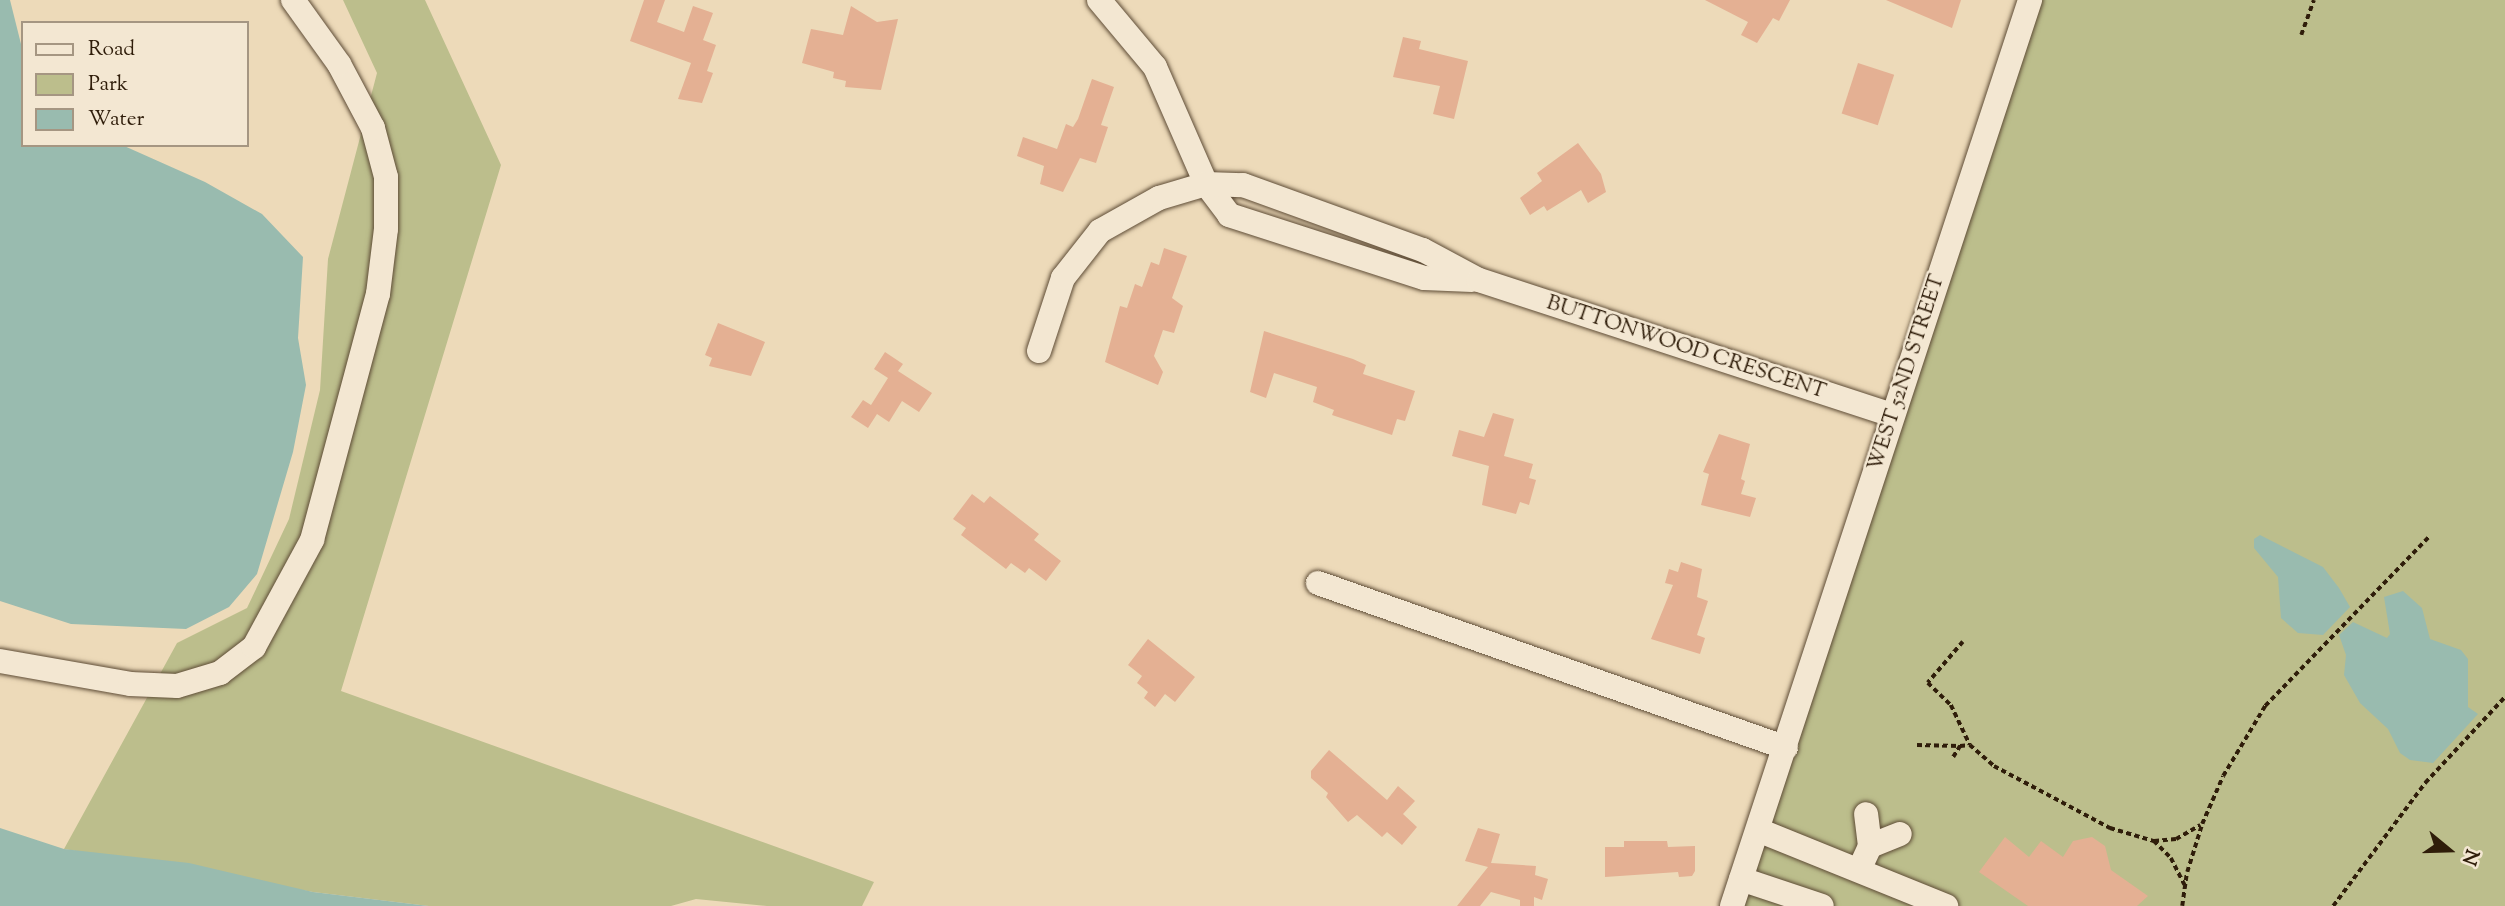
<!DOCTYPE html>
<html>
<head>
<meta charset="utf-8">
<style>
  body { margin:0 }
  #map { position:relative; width:2505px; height:906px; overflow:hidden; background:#eddab9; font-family:"Sorts Mill Goudy",serif }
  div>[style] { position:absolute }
  .green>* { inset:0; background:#bcbe8c }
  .water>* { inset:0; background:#99bbaf }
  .building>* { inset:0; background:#e4b093; transform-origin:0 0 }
  .path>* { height:3.5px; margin-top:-1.75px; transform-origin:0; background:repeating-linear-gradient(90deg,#2f1d0a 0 5px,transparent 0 8.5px) }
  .roads { filter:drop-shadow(0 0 2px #5e4c36) drop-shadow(0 0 2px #5e4c36) }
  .minor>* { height:24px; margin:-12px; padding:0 12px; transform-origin:12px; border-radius:12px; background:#f3e7d2 }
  span { translate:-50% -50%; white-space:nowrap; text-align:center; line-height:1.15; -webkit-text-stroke:5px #f3e7d2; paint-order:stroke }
  .street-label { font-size:21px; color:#2f1d0a }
  .legend { position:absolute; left:21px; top:21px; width:228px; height:126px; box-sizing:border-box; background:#f3e7d2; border:2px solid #a59682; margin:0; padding:9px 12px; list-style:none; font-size:21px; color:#2f1d0a }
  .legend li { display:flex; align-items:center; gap:14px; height:35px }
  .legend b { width:35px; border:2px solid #a59682 }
  .north { position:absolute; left:2414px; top:815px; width:70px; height:70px; -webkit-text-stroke:5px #f3e7d2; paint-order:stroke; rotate:109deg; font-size:19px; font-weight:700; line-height:28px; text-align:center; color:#2f1d0a }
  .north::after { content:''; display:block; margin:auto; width:24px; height:32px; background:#2f1d0a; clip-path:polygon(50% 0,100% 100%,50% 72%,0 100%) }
</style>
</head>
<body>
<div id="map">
  <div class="green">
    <i style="clip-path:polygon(343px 0,425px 0,501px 165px,341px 691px,874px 882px,862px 906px,767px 906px,696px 899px,671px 906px,429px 906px,313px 892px,64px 849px,177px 643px,247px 608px,289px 519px,320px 390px,328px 259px,377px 73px)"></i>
    <i style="clip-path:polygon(2041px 0,2505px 0,2505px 906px,1740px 906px)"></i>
  </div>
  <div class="water">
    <i style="clip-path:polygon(0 0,10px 0,23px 52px,23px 145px,122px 145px,205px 182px,262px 214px,303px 257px,298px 338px,306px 385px,293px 452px,257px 574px,229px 607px,186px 629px,71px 624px,0 601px)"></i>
    <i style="clip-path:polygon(2260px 535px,2323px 567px,2339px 588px,2350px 607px,2323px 635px,2298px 633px,2281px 618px,2278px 577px,2254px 548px,2254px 539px)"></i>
    <i style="clip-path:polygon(2403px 591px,2422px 608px,2430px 639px,2461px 650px,2468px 659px,2468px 707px,2478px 714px,2433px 763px,2410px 760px,2400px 753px,2388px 729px,2360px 703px,2344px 675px,2346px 655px,2339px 635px,2353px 622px,2387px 638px,2390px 634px,2384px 597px)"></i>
    <i style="clip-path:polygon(0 828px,64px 849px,189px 863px,313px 892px,429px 906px,0 906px)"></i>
  </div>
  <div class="building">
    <i style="clip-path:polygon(644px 0,665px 0,657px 22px,684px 32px,693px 6px,713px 13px,703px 40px,716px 45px,707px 71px,713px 73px,702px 103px,678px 99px,691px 63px,630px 41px)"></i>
    <i style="clip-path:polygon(1705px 0,1790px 0,1779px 21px,1773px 18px,1757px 43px,1741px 35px,1748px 22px)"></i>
    <i style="clip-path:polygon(1886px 0,1961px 0,1952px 28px)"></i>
    <i style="clip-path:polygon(851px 6px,877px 22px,898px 19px,881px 90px,845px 87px,846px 81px,833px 78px,834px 72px,802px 63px,811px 29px,843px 35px)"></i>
    <i style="clip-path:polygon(1403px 37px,1421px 41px,1419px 49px,1468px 61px,1454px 119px,1433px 114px,1440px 86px,1393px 77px)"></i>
    <i style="left:1858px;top:63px;width:38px;height:53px;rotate:18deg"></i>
    <i style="clip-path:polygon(1092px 79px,1114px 87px,1101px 125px,1108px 127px,1096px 163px,1080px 158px,1063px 192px,1040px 184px,1044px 166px,1017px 156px,1023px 137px,1057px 149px,1066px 124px,1073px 127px,1078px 119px)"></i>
    <i style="clip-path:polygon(1578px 143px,1601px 174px,1606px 192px,1588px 203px,1581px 190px,1547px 211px,1544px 206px,1530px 215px,1520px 198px,1542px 181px,1537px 173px)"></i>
    <i style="clip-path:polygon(1164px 248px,1187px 256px,1172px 298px,1183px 306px,1174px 333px,1163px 330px,1154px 356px,1163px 372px,1158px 385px,1105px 362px,1120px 306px,1127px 308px,1135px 284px,1142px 287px,1151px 262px,1159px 265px)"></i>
    <i style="clip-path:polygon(718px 323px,765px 342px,751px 376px,709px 366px,712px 358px,705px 355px)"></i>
    <i style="clip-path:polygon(1264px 331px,1353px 359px,1366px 365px,1363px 374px,1415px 391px,1405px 421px,1397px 419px,1392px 435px,1332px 415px,1334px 410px,1313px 402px,1317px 387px,1274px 373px,1266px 398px,1250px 392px)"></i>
    <i style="clip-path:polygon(885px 352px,903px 364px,898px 371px,932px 393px,919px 412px,902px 401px,889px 422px,877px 414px,868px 428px,851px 417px,863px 400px,871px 405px,888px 378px,874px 369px)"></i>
    <i style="clip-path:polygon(1493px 413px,1514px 419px,1504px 456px,1533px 464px,1529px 478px,1536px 480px,1529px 505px,1520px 502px,1516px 514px,1482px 505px,1489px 466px,1452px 456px,1459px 430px,1484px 437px)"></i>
    <i style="clip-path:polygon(1719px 434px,1750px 444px,1741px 479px,1745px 481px,1741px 494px,1756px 498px,1750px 517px,1701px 505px,1709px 474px,1703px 472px)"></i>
    <i style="clip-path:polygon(972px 494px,984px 503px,990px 496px,1039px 534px,1034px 540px,1061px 561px,1046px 581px,1029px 568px,1025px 573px,1011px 563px,1006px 569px,961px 535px,966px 528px,953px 519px)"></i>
    <i style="clip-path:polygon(1681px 562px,1702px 569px,1697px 597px,1708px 601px,1697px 635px,1705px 638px,1700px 654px,1651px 639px,1673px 585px,1665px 583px,1669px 569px,1678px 572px)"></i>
    <i style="clip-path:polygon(1148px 639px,1195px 677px,1175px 702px,1165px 694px,1155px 707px,1144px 698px,1148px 692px,1137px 683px,1142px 676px,1128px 665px)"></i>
    <i style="clip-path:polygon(1329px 750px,1387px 800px,1398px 786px,1415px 801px,1403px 814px,1417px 827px,1402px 845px,1387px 832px,1382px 837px,1357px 815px,1348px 822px,1326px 797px,1328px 793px,1311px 778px,1311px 771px)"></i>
    <i style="clip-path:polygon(1478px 828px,1500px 834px,1491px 863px,1536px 866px,1535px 875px,1548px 879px,1542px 900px,1534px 897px,1534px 906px,1520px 906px,1520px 900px,1491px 892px,1480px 906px,1457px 906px,1488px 867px,1465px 861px)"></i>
    <i style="clip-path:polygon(2005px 837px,2029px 857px,2041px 841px,2063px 857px,2073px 841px,2092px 837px,2105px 846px,2111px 870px,2148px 896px,2137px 906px,2028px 906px,1979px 872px)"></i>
    <i style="clip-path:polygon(1624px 841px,1667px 841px,1668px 847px,1695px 846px,1695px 871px,1692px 876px,1679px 877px,1678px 872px,1605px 877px,1605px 847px,1624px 847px)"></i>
  </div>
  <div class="path">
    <i style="left:2301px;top:35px;width:37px;rotate:-70deg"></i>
    <i style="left:1963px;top:642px;width:54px;rotate:130.5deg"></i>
    <i style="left:1928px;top:683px;width:32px;rotate:44deg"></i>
    <i style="left:1951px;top:705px;width:44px;rotate:64.6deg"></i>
    <i style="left:1917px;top:745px;width:43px;rotate:1.3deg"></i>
    <i style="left:1953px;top:757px;width:13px;rotate:-58deg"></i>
    <i style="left:1960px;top:746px;width:10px;rotate:-6deg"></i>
    <i style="left:1970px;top:745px;width:32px;rotate:41deg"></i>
    <i style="left:1994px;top:766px;width:132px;rotate:28.1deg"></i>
    <i style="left:2110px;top:828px;width:46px;rotate:16.5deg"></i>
    <i style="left:2154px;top:841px;width:22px;rotate:-5deg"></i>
    <i style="left:2176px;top:839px;width:28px;rotate:-30deg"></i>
    <i style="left:2154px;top:841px;width:24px;rotate:45deg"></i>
    <i style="left:2171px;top:858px;width:30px;rotate:63deg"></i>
    <i style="left:2182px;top:906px;width:34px;rotate:-82deg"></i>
    <i style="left:2187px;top:872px;width:50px;rotate:-72.6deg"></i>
    <i style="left:2202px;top:824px;width:52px;rotate:-66.4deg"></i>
    <i style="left:2223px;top:776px;width:82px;rotate:-59deg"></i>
    <i style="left:2265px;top:706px;width:237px;rotate:-45.9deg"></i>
    <i style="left:2333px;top:906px;width:154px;rotate:-53.2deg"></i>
    <i style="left:2425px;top:783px;width:117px;rotate:-47.1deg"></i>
  </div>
  <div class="roads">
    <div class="minor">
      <i style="left:1099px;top:0;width:87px;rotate:50.1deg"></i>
      <i style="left:1155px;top:67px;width:128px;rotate:66.4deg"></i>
      <i style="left:1206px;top:184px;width:39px;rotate:53deg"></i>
      <i style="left:1229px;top:215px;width:205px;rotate:17.9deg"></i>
      <i style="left:1424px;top:278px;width:48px;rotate:2.4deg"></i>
      <i style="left:1039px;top:351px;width:77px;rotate:-71.8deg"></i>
      <i style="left:1063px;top:278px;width:60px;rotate:-51.8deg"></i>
      <i style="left:1100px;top:231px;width:68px;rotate:-29.2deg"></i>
      <i style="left:1159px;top:198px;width:49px;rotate:-16.6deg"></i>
      <i style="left:1206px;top:184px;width:37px;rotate:2deg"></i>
      <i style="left:1243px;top:185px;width:191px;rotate:19.9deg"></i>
      <i style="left:1423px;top:250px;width:64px;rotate:28.2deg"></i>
      <i style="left:1479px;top:280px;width:435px;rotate:18.1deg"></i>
      <i style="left:1318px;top:583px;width:496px;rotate:19.4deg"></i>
      <i style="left:0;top:661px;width:132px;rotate:10deg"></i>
      <i style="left:130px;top:684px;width:47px;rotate:2.4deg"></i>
      <i style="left:177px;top:686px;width:45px;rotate:-16.8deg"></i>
      <i style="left:220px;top:673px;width:43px;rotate:-37.4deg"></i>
      <i style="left:254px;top:647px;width:122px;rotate:-61.5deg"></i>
      <i style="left:312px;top:540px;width:255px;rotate:-75deg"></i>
      <i style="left:378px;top:294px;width:65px;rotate:-83deg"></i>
      <i style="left:386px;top:229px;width:52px;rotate:-90deg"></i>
      <i style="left:386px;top:177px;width:51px;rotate:-104.9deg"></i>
      <i style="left:373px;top:128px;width:72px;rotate:-118deg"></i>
      <i style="left:339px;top:64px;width:79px;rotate:-125.7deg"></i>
      <i style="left:1758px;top:830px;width:203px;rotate:22deg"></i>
      <i style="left:1870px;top:846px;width:32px;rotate:-22deg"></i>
      <i style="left:1859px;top:870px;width:26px;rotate:-65deg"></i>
      <i style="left:1870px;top:846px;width:32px;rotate:-97deg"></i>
      <i style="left:1741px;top:879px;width:85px;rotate:18.4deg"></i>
      <i style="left:1732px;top:906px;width:954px;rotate:-71.79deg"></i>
    </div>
  </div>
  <div class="street-label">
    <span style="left:1686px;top:348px;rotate:18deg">BUTTONWOOD CRESCENT</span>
    <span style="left:1907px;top:373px;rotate:-72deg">WEST 52ND STREET</span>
  </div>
  <ul class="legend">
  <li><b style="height:9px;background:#f3e7d2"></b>Road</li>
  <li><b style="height:19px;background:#bcbe8c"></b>Park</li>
  <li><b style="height:19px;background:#99bbaf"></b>Water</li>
  </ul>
  <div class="north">N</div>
</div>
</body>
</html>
